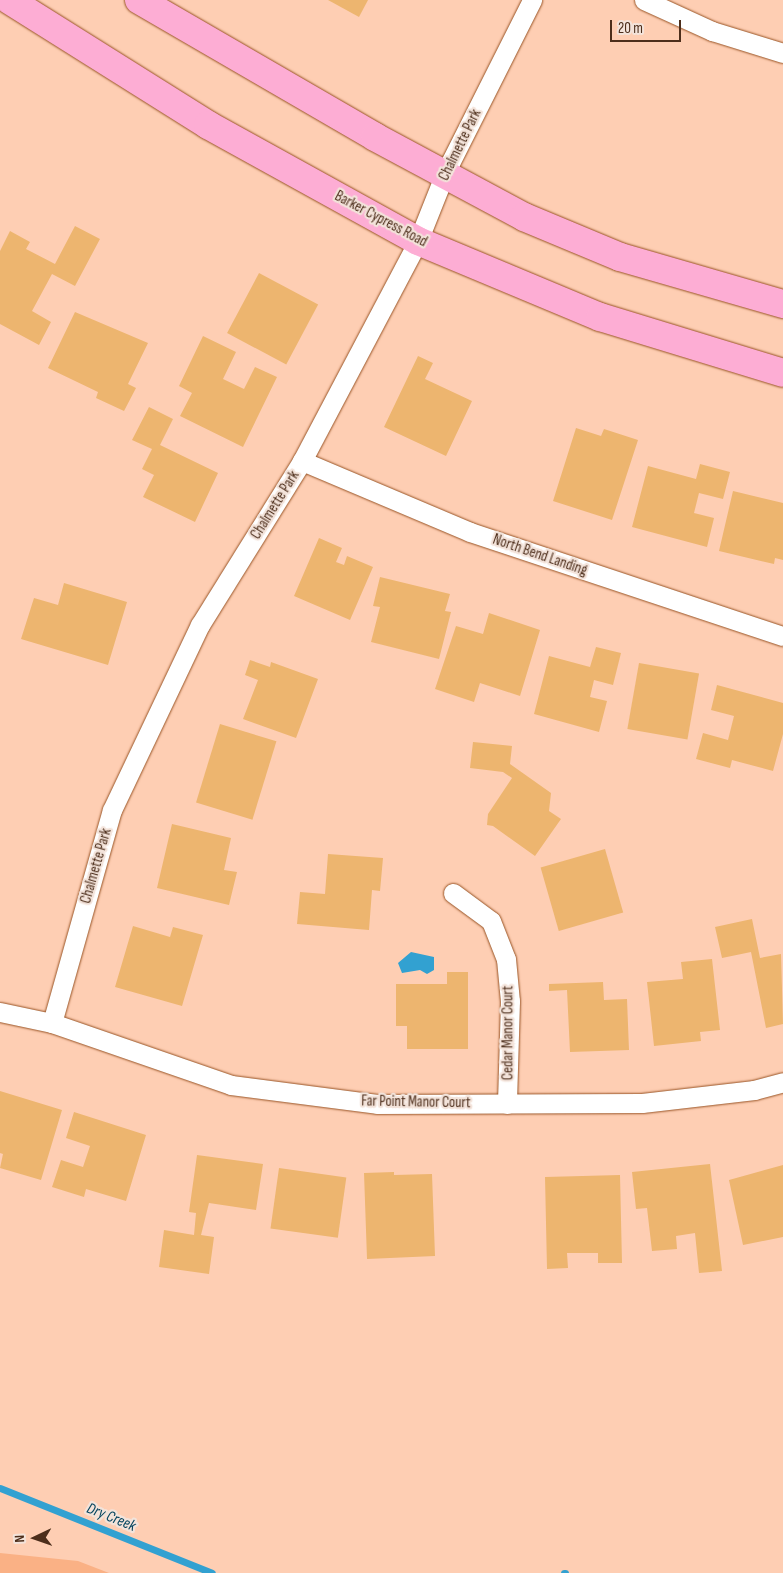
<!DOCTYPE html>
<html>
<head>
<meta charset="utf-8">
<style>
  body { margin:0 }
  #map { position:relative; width:783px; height:1573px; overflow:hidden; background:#feceb3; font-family:"Sofia Sans Condensed",sans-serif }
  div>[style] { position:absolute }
  .green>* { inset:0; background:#fab185 }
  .water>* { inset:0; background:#32a1d1 }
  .stream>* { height:7px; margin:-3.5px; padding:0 3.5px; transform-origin:3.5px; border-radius:3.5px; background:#32a1d1 }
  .building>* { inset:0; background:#edb56f; transform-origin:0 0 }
  .roads { filter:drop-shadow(0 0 1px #995425) drop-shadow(0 0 1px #995425) }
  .street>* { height:19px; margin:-9.5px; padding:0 9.5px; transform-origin:9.5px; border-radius:9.5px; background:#fff }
  .primary>* { height:28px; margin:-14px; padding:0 14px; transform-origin:14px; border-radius:14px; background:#fdadd4 }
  span { translate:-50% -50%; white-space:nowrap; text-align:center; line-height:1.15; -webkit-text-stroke:4.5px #f3e3da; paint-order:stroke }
  .street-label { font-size:15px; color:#4d2e1b }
  .water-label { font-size:16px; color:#06455f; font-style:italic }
  .north { position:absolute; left:10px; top:1513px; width:50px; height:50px; -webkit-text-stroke:4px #f3e3da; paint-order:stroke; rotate:267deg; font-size:14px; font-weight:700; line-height:20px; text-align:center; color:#4d2e1b }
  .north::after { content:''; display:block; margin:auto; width:18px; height:22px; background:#4d2e1b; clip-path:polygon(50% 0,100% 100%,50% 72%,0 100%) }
  .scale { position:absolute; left:610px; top:20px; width:71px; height:22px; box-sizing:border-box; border:2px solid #4d2e1b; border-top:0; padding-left:6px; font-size:15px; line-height:18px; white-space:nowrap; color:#4d2e1b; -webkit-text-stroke:4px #f3e3da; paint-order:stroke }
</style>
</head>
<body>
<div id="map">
  <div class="green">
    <i style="clip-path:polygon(0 1553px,78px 1561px,109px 1573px,0 1573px)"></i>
  </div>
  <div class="water">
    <i style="clip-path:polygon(411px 952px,434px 957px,434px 970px,427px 974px,420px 970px,402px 973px,398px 963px)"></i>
  </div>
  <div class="stream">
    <i style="left:0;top:1488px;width:228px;rotate:21.8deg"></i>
    <i style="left:564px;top:1573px;width:1px"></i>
  </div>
  <div class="building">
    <i style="clip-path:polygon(328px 0,368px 0,359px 17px)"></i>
    <i style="clip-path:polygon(75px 226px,100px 239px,75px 286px,52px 274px,32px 311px,51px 322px,39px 345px,0 324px,0 251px,10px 231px,30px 242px,26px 249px,55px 264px)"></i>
    <i style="left:259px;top:273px;width:67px;height:68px;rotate:28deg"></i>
    <i style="clip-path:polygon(75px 312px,148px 343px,128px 384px,136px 388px,124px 411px,96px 398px,98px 392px,48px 368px)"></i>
    <i style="clip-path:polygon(203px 336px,236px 352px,223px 379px,244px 389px,255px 367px,277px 377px,243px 447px,180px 416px,192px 393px,179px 386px)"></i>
    <i style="clip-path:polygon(418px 356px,433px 363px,425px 379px,472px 401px,446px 456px,384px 427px)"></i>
    <i style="clip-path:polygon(149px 407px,173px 419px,160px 445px,218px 473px,195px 522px,143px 497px,154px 475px,142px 469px,152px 449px,132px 440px)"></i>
    <i style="clip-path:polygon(576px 428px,601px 436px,604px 429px,638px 440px,612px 520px,553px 501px)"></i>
    <i style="clip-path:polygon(700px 464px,730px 472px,723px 499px,699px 493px,694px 513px,714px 518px,707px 547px,632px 527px,648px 466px,696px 479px)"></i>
    <i style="clip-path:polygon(733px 491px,783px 503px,783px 560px,775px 558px,774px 564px,719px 551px)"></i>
    <i style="clip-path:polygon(319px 538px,342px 548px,336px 562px,344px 565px,347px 556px,373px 567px,350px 620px,294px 596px)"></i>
    <i style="clip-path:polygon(380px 577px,450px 594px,445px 611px,451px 612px,439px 659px,371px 642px,380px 607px,373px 606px)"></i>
    <i style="clip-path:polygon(64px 583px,127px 602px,108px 665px,21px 639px,34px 598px,58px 605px)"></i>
    <i style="clip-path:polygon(489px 613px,540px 630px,520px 696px,480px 683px,474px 702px,435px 689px,456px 626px,483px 634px)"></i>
    <i style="clip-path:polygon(596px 647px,621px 653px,613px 685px,594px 680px,590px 697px,607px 701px,599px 732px,534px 714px,549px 656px,590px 667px)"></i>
    <i style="clip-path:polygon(250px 660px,270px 667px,271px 662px,318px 679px,296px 738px,243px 719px,258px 680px,245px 675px)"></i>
    <i style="left:639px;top:663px;width:61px;height:67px;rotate:10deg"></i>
    <i style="clip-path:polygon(717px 685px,783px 703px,783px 734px,773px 771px,732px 760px,730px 768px,696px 759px,703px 733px,728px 740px,734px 716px,711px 710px)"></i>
    <i style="left:220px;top:724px;width:59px;height:82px;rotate:17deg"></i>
    <i style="clip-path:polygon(473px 742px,512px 746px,510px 764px,551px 793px,549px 811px,561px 819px,535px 856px,493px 826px,487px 825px,488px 814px,512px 778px,503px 772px,470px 768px)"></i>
    <i style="clip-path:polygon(172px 824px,231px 838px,224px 870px,237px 872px,229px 905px,157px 888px)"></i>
    <i style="left:605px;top:849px;width:66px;height:67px;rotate:74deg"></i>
    <i style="clip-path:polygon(328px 854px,383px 858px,380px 891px,372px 890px,369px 930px,297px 924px,300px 892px,325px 894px)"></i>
    <i style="clip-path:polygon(752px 919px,760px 958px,781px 954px,783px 1024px,766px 1028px,751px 952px,722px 958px,715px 927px)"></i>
    <i style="clip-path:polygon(133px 926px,170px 937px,173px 927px,203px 935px,182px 1006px,115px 987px)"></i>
    <i style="clip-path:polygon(712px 959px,720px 1030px,700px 1032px,701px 1041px,654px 1046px,647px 982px,683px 979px,681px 962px)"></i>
    <i style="clip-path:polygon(447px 972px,468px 972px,468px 1049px,407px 1049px,407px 1026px,396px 1026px,396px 984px,447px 984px)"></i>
    <i style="clip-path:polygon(603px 982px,604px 1000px,627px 999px,629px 1050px,570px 1052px,567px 990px,549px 991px,549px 984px)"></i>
    <i style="clip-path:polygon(0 1091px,62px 1110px,41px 1180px,0 1168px,3px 1154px,0 1153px)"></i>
    <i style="clip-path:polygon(74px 1112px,146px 1135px,126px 1201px,86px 1189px,84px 1197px,52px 1187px,61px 1160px,83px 1167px,90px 1146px,66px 1138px)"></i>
    <i style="clip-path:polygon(197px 1155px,263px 1164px,256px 1210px,209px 1203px,201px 1235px,214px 1237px,209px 1274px,159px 1267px,164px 1230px,194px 1235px,196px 1213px,189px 1212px)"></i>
    <i style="clip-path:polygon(710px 1164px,722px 1271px,699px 1273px,695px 1233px,676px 1236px,677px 1249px,652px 1251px,647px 1208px,636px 1209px,632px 1172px)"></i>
    <i style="clip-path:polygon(783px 1165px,783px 1237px,743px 1245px,729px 1180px)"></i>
    <i style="left:279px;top:1168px;width:68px;height:61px;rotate:8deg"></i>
    <i style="clip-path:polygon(394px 1172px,394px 1175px,432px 1174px,435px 1256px,367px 1259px,364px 1173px)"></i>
    <i style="clip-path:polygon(620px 1175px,622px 1263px,598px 1263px,598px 1253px,567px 1253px,568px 1268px,547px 1269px,545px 1177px)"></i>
  </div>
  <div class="roads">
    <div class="street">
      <i style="left:644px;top:0;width:75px;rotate:24.5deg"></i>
      <i style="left:712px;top:31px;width:74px;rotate:17.2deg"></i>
      <i style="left:302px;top:461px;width:182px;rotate:22.9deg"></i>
      <i style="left:470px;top:532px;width:330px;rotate:18.4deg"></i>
      <i style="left:453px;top:893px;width:47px;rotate:36.4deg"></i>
      <i style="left:491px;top:921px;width:41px;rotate:68.5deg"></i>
      <i style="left:506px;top:959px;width:42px;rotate:84.6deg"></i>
      <i style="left:510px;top:1001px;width:103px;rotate:91.7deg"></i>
      <i style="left:0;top:1012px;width:53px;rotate:11.9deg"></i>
      <i style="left:52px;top:1023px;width:189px;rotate:19.1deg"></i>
      <i style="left:231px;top:1085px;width:147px;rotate:7.4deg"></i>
      <i style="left:377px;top:1104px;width:265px;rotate:-0.2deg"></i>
      <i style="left:642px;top:1103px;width:113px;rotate:-6.6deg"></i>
      <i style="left:754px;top:1090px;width:30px;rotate:-15deg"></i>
      <i style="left:52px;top:1023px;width:221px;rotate:-74.3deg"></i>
      <i style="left:112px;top:810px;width:205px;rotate:-64.6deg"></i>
      <i style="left:200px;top:625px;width:193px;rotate:-58.1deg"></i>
      <i style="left:302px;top:461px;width:249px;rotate:-62.2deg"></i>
      <i style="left:418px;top:241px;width:73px;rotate:-68.3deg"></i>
      <i style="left:445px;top:173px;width:194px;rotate:-63.3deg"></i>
    </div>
    <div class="primary">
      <i style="left:9px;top:0;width:235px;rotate:32.1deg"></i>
      <i style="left:208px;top:125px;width:240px;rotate:28.9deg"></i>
      <i style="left:418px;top:241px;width:197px;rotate:22.7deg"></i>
      <i style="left:600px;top:317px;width:191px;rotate:17deg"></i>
      <i style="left:139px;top:0;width:273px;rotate:30.1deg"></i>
      <i style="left:375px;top:137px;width:169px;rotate:28.2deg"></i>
      <i style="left:524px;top:217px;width:104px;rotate:22.6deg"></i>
      <i style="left:620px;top:257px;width:170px;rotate:16.1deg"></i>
    </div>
  </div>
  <div class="street-label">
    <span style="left:460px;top:145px;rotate:-64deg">Chalmette Park</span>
    <span style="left:381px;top:219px;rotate:28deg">Barker Cypress Road</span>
    <span style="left:275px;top:505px;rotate:-58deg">Chalmette Park</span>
    <span style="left:540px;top:555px;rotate:19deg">North Bend Landing</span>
    <span style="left:96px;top:866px;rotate:-74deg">Chalmette Park</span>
    <span style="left:508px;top:1033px;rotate:-90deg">Cedar Manor Court</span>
    <span style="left:416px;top:1102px;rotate:1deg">Far Point Manor Court</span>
  </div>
  <div class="water-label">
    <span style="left:111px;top:1518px;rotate:22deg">Dry Creek</span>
  </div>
  <div class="north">N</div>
  <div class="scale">20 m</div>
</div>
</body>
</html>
